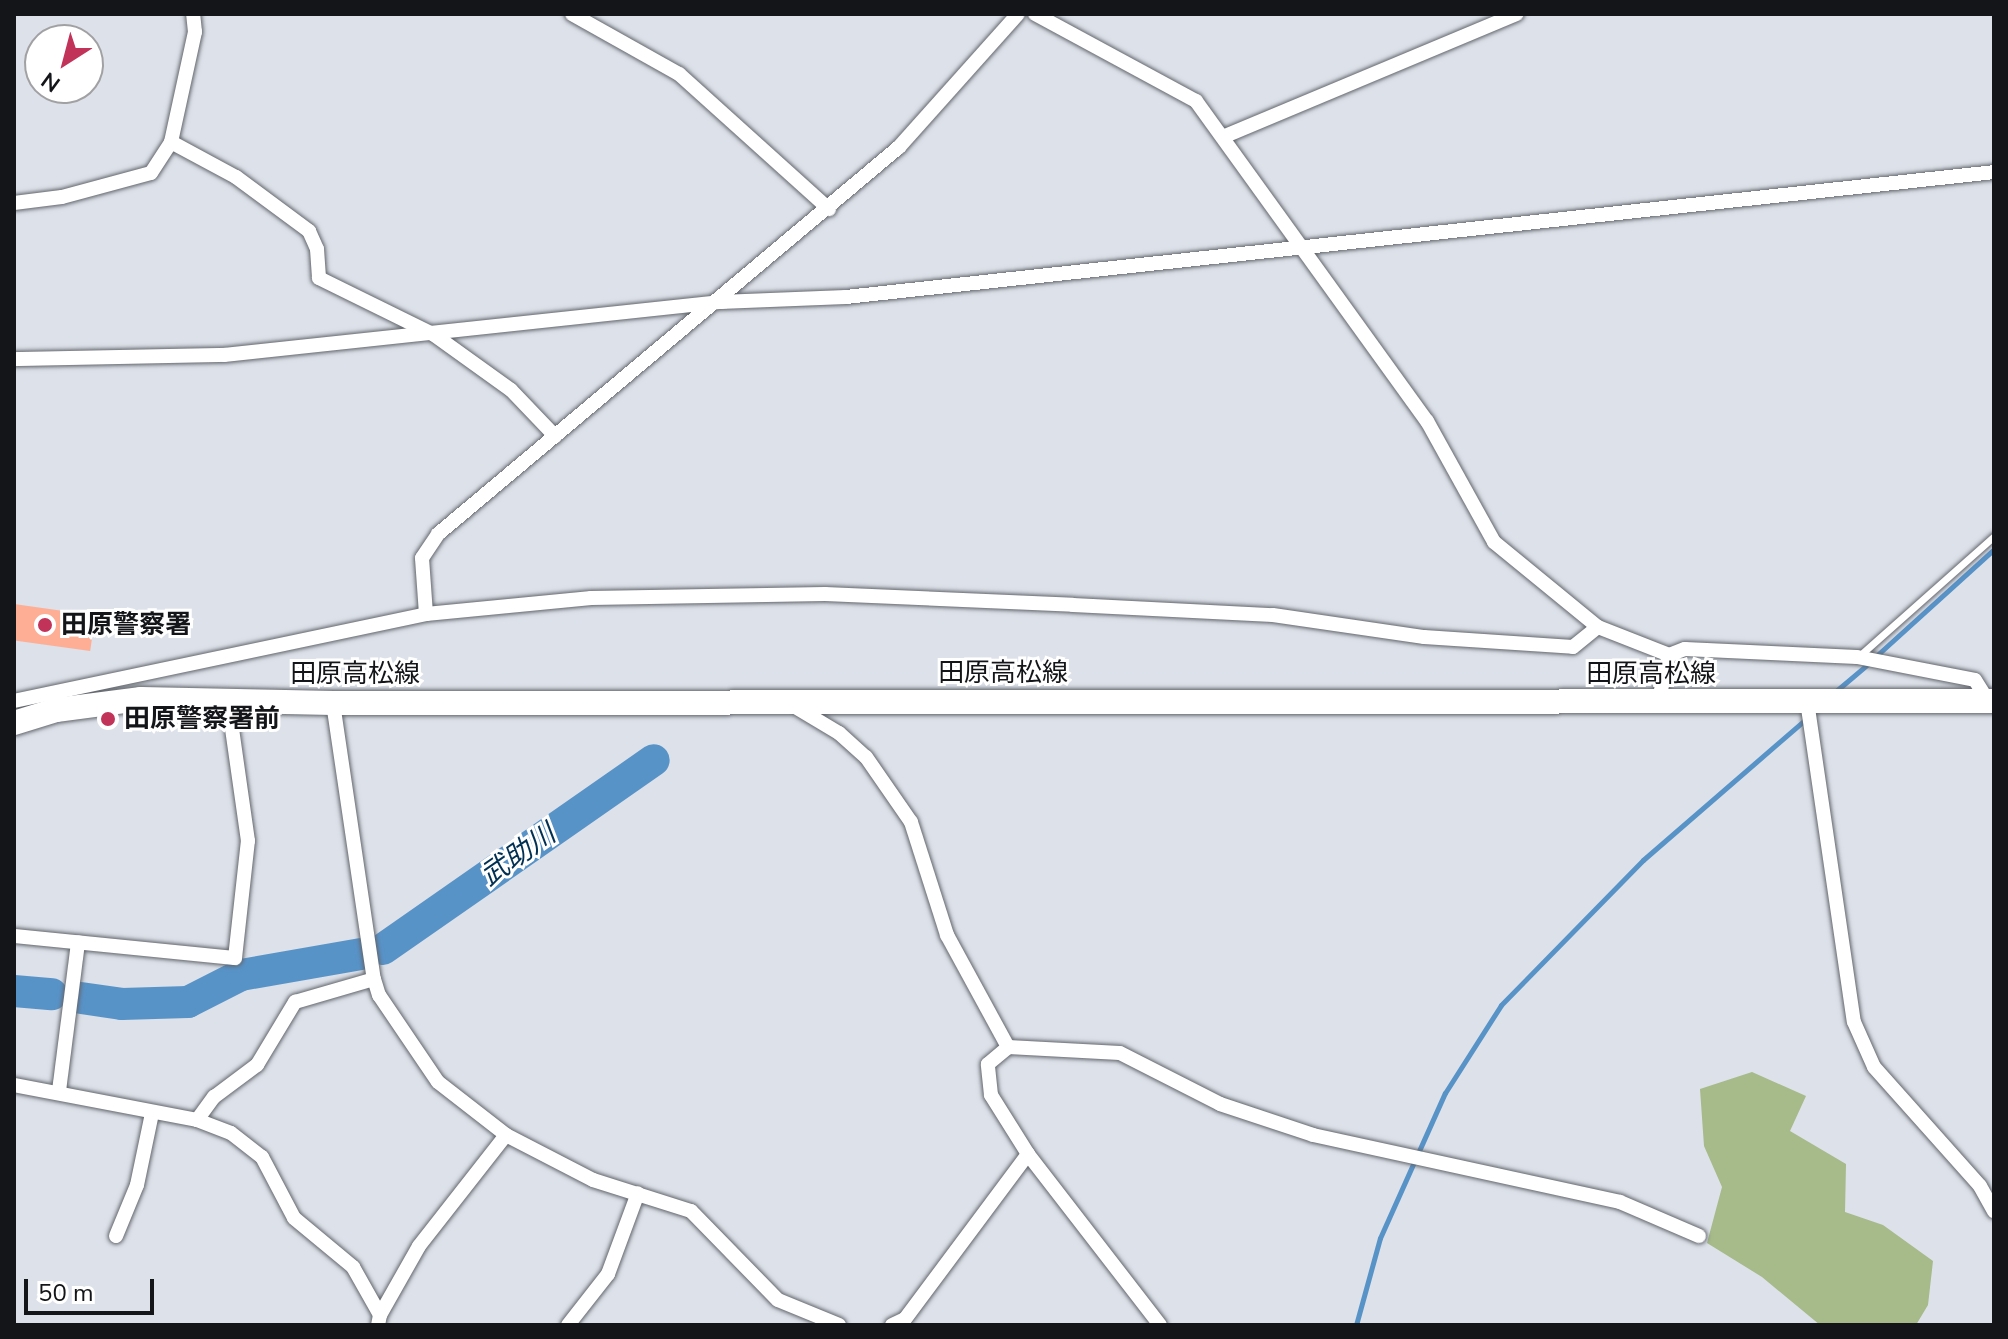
<!DOCTYPE html>
<html>
<head>
<meta charset="utf-8">
<style>
  body { margin:0 }
  #map { position:relative; width:2008px; height:1339px; overflow:hidden; background:#dde1e9; font-family:"Nunito Sans","Noto Sans JP",sans-serif }
  div>[style] { position:absolute }
  .green>* { inset:0; background:#a6ba8a }
  .stream>* { height:5px; margin:-2.5px; padding:0 2.5px; transform-origin:2.5px; border-radius:2.5px; background:#5893c8 }
  .river>* { height:32px; margin:-16px; padding:0 16px; transform-origin:16px; border-radius:16px; background:#5893c8 }
  .building>* { inset:0; background:#feae95; transform-origin:0 0 }
  .roads { filter:drop-shadow(0 0 2px #62666d) drop-shadow(0 0 2px #62666d) }
  .service>* { height:7px; margin:-3.5px; padding:0 3.5px; transform-origin:3.5px; border-radius:3.5px; background:#fff }
  .minor>* { height:14px; margin:-7px; padding:0 7px; transform-origin:7px; border-radius:7px; background:#fff }
  .primary>* { height:24px; margin:-12px; padding:0 12px; transform-origin:12px; border-radius:12px; background:#fff }
  .dots>* { width:22px; height:22px; translate:-50% -50%; box-sizing:border-box; border:4px solid #fff; border-radius:50% }
  span { translate:-50% -50%; white-space:nowrap; text-align:center; line-height:1.15; -webkit-text-stroke:6px #fff; paint-order:stroke }
  .poi-label { font-size:26px; color:#141518; font-weight:700 }
  .left { translate:0 -50%; text-align:left }
  .street-label { font-size:26px; color:#141518 }
  .water-label { font-size:28px; color:#013052; font-style:italic }
  .frame { position:absolute; inset:0; border:16px solid #141518; pointer-events:none }
  .north { position:absolute; left:24px; top:24px; width:80px; height:80px; box-sizing:border-box; background:#fff; border:2px solid #a1a1a3; border-radius:50%; rotate:216deg; font-size:22px; font-weight:700; line-height:32px; text-align:center; color:#141518 }
  .north::after { content:''; display:block; margin:auto; width:28px; height:36px; background:#c2335a; clip-path:polygon(50% 0,100% 100%,50% 72%,0 100%) }
  .scale { position:absolute; left:24px; top:1279px; width:130px; height:36px; box-sizing:border-box; border:4px solid #141518; border-top:0; padding-left:10px; font-size:24px; line-height:28px; white-space:nowrap; color:#141518; -webkit-text-stroke:6px #fff; paint-order:stroke }
</style>
</head>
<body>
<div id="map">
  <div class="green">
    <i style="clip-path:polygon(1752px 1072px,1806px 1096px,1790px 1131px,1846px 1164px,1845px 1212px,1883px 1225px,1933px 1261px,1928px 1305px,1916px 1325px,1820px 1325px,1762px 1277px,1707px 1243px,1722px 1187px,1704px 1146px,1700px 1089px)"></i>
  </div>
  <div class="stream">
    <i style="left:1875px;top:657px;width:161px;rotate:-42.2deg"></i>
    <i style="left:1836px;top:691px;width:42px;rotate:-40.2deg"></i>
    <i style="left:1356px;top:1325px;width:90px;rotate:-74.6deg"></i>
    <i style="left:1380px;top:1238px;width:159px;rotate:-65.9deg"></i>
    <i style="left:1445px;top:1093px;width:104px;rotate:-57.5deg"></i>
    <i style="left:1501px;top:1005px;width:203px;rotate:-45.6deg"></i>
    <i style="left:1643px;top:860px;width:218px;rotate:-40.9deg"></i>
  </div>
  <div class="river">
    <i style="left:383px;top:949px;width:330px;rotate:-34.9deg"></i>
    <i style="left:14px;top:991px;width:38px;rotate:5deg"></i>
    <i style="left:81px;top:998px;width:41px;rotate:8.3deg"></i>
    <i style="left:122px;top:1004px;width:66px;rotate:-1.7deg"></i>
    <i style="left:188px;top:1002px;width:59px;rotate:-27deg"></i>
    <i style="left:241px;top:975px;width:122px;rotate:-9.9deg"></i>
  </div>
  <div class="building">
    <i style="left:14px;top:604px;width:82px;height:36px;rotate:8deg"></i>
  </div>
  <div class="roads">
    <div class="service">
      <i style="left:1859px;top:656px;width:181px;rotate:-41.6deg"></i>
    </div>
    <div class="minor">
      <i style="left:572px;top:14px;width:123px;rotate:29.3deg"></i>
      <i style="left:679px;top:74px;width:202px;rotate:42deg"></i>
      <i style="left:1035px;top:14px;width:183px;rotate:28.4deg"></i>
      <i style="left:1196px;top:101px;width:395px;rotate:54.2deg"></i>
      <i style="left:1427px;top:421px;width:138px;rotate:61deg"></i>
      <i style="left:1494px;top:542px;width:134px;rotate:39.3deg"></i>
      <i style="left:1598px;top:627px;width:76px;rotate:21.5deg"></i>
      <i style="left:1669px;top:655px;width:49px;rotate:102.9deg"></i>
      <i style="left:1225px;top:136px;width:316px;rotate:-22.7deg"></i>
      <i style="left:171px;top:142px;width:74px;rotate:28.3deg"></i>
      <i style="left:236px;top:177px;width:91px;rotate:36.5deg"></i>
      <i style="left:309px;top:231px;width:20px;rotate:66deg"></i>
      <i style="left:317px;top:249px;width:29px;rotate:86deg"></i>
      <i style="left:319px;top:278px;width:127px;rotate:26.2deg"></i>
      <i style="left:433px;top:334px;width:96px;rotate:35.7deg"></i>
      <i style="left:511px;top:390px;width:64px;rotate:46.3deg"></i>
      <i style="left:14px;top:203px;width:48px;rotate:-7.1deg"></i>
      <i style="left:62px;top:197px;width:92px;rotate:-15.1deg"></i>
      <i style="left:151px;top:173px;width:37px;rotate:-57deg"></i>
      <i style="left:171px;top:142px;width:113px;rotate:-77.7deg"></i>
      <i style="left:195px;top:32px;width:18px;rotate:-96deg"></i>
      <i style="left:14px;top:359px;width:210px;rotate:-1.1deg"></i>
      <i style="left:224px;top:355px;width:500px;rotate:-6.1deg"></i>
      <i style="left:721px;top:302px;width:125px;rotate:-2.3deg"></i>
      <i style="left:846px;top:297px;width:1155px;rotate:-6.21deg"></i>
      <i style="left:426px;top:614px;width:56px;rotate:-94.1deg"></i>
      <i style="left:422px;top:558px;width:29px;rotate:-56deg"></i>
      <i style="left:438px;top:534px;width:602px;rotate:-40.01deg"></i>
      <i style="left:899px;top:147px;width:178px;rotate:-48.2deg"></i>
      <i style="left:1669px;top:655px;width:17px;rotate:-21deg"></i>
      <i style="left:1685px;top:649px;width:172px;rotate:2.7deg"></i>
      <i style="left:1857px;top:657px;width:120px;rotate:11deg"></i>
      <i style="left:1975px;top:680px;width:25px;rotate:58deg"></i>
      <i style="left:14px;top:701px;width:421px;rotate:-11.9deg"></i>
      <i style="left:426px;top:614px;width:166px;rotate:-5.5deg"></i>
      <i style="left:591px;top:598px;width:234px;rotate:-1deg"></i>
      <i style="left:825px;top:594px;width:248px;rotate:2.5deg"></i>
      <i style="left:1073px;top:605px;width:200px;rotate:2.9deg"></i>
      <i style="left:1273px;top:615px;width:153px;rotate:8.3deg"></i>
      <i style="left:1424px;top:637px;width:149px;rotate:3.8deg"></i>
      <i style="left:1573px;top:647px;width:32px;rotate:-39deg"></i>
      <i style="left:1807px;top:701px;width:324px;rotate:81.7deg"></i>
      <i style="left:1854px;top:1022px;width:49px;rotate:66deg"></i>
      <i style="left:1874px;top:1067px;width:159px;rotate:48.3deg"></i>
      <i style="left:1980px;top:1186px;width:29px;rotate:61deg"></i>
      <i style="left:333px;top:703px;width:279px;rotate:81.6deg"></i>
      <i style="left:374px;top:979px;width:17px;rotate:73deg"></i>
      <i style="left:379px;top:995px;width:105px;rotate:55.9deg"></i>
      <i style="left:438px;top:1082px;width:86px;rotate:37.9deg"></i>
      <i style="left:506px;top:1135px;width:98px;rotate:27.3deg"></i>
      <i style="left:593px;top:1180px;width:103px;rotate:17.6deg"></i>
      <i style="left:691px;top:1211px;width:124px;rotate:45.7deg"></i>
      <i style="left:778px;top:1300px;width:66px;rotate:22.3deg"></i>
      <i style="left:792px;top:705px;width:55px;rotate:30.8deg"></i>
      <i style="left:839px;top:733px;width:36px;rotate:42deg"></i>
      <i style="left:866px;top:757px;width:79px;rotate:55.3deg"></i>
      <i style="left:911px;top:822px;width:119px;rotate:72.3deg"></i>
      <i style="left:947px;top:935px;width:128px;rotate:61.4deg"></i>
      <i style="left:14px;top:936px;width:222px;rotate:5.7deg"></i>
      <i style="left:235px;top:958px;width:118px;rotate:-83.7deg"></i>
      <i style="left:248px;top:841px;width:141px;rotate:-98.1deg"></i>
      <i style="left:14px;top:1085px;width:186px;rotate:10.8deg"></i>
      <i style="left:197px;top:1120px;width:36px;rotate:21deg"></i>
      <i style="left:231px;top:1133px;width:39px;rotate:38deg"></i>
      <i style="left:262px;top:1157px;width:69px;rotate:62.3deg"></i>
      <i style="left:294px;top:1218px;width:77px;rotate:39.7deg"></i>
      <i style="left:353px;top:1267px;width:55px;rotate:60.6deg"></i>
      <i style="left:380px;top:1315px;width:10px;rotate:101deg"></i>
      <i style="left:59px;top:1091px;width:150px;rotate:-82.7deg"></i>
      <i style="left:197px;top:1120px;width:29px;rotate:-54deg"></i>
      <i style="left:214px;top:1097px;width:54px;rotate:-36.7deg"></i>
      <i style="left:257px;top:1065px;width:74px;rotate:-58.9deg"></i>
      <i style="left:295px;top:1002px;width:82px;rotate:-16.2deg"></i>
      <i style="left:116px;top:1236px;width:55px;rotate:-67.6deg"></i>
      <i style="left:137px;top:1185px;width:74px;rotate:-78.2deg"></i>
      <i style="left:380px;top:1315px;width:79px;rotate:-60.5deg"></i>
      <i style="left:419px;top:1246px;width:141px;rotate:-51.9deg"></i>
      <i style="left:568px;top:1325px;width:65px;rotate:-51.9deg"></i>
      <i style="left:608px;top:1274px;width:86px;rotate:-69.7deg"></i>
      <i style="left:892px;top:1325px;width:14px;rotate:-25deg"></i>
      <i style="left:905px;top:1319px;width:206px;rotate:-53.3deg"></i>
      <i style="left:1160px;top:1325px;width:216px;rotate:-127.7deg"></i>
      <i style="left:1028px;top:1154px;width:70px;rotate:-122.1deg"></i>
      <i style="left:991px;top:1095px;width:31px;rotate:-96deg"></i>
      <i style="left:988px;top:1064px;width:26px;rotate:-40deg"></i>
      <i style="left:1008px;top:1047px;width:112px;rotate:3.1deg"></i>
      <i style="left:1120px;top:1053px;width:112px;rotate:27deg"></i>
      <i style="left:1220px;top:1104px;width:98px;rotate:18.4deg"></i>
      <i style="left:1313px;top:1135px;width:314px;rotate:12.3deg"></i>
      <i style="left:1620px;top:1202px;width:86px;rotate:23.3deg"></i>
    </div>
    <div class="primary">
      <i style="left:14px;top:723px;width:44px;rotate:-17.2deg"></i>
      <i style="left:56px;top:710px;width:86px;rotate:-7.4deg"></i>
      <i style="left:141px;top:699px;width:192px;rotate:1.2deg"></i>
      <i style="left:333px;top:703px;width:1661px;rotate:-0.07deg"></i>
    </div>
  </div>
  <div class="dots">
    <i style="left:45px;top:625px;background:#c2335a"></i>
    <i style="left:108px;top:719px;background:#c2335a"></i>
  </div>
  <div class="poi-label">
    <span class="left" style="left:61px;top:625px">田原警察署</span>
    <span class="left" style="left:124px;top:719px">田原警察署前</span>
  </div>
  <div class="street-label">
    <span style="left:1003px;top:673px">田原高松線</span>
    <span style="left:355px;top:674px">田原高松線</span>
    <span style="left:1651px;top:674px">田原高松線</span>
  </div>
  <div class="water-label">
    <span style="left:518px;top:855px;rotate:-35deg">武助川</span>
  </div>
  <div class="frame"></div>
  <div class="north">N</div>
  <div class="scale">50 m</div>
</div>
</body>
</html>
